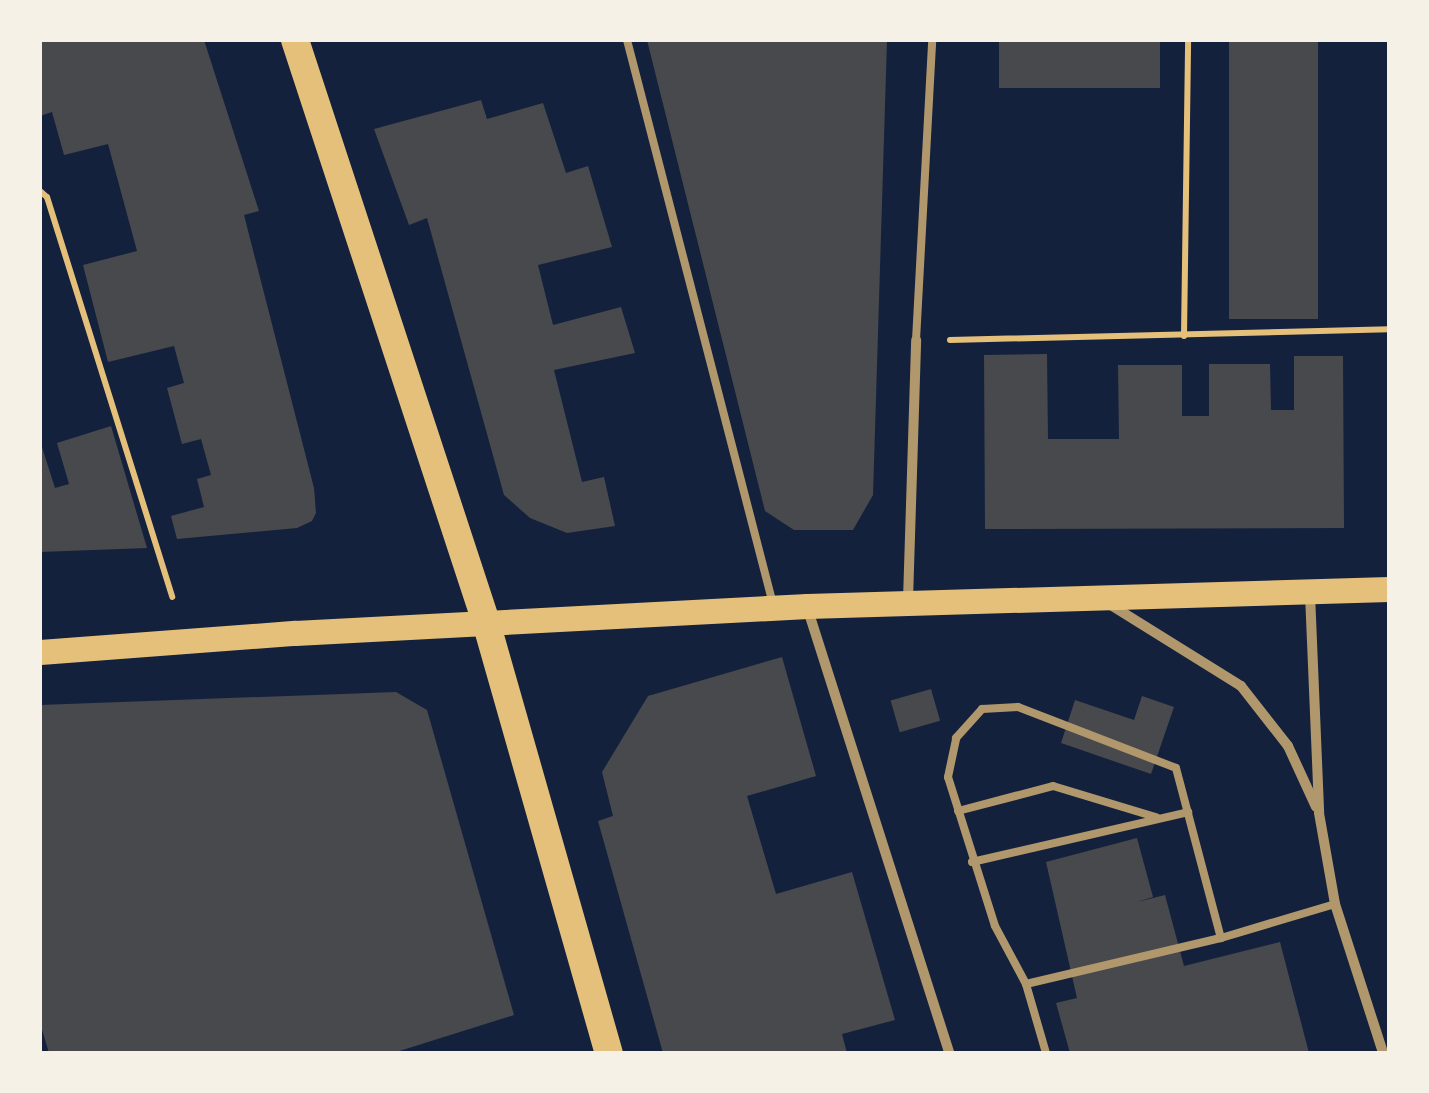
<!DOCTYPE html>
<html>
<head>
<meta charset="utf-8">
<style>
  body { margin:0 }
  #map { position:relative; width:1429px; height:1093px; overflow:hidden; background:#14213d; font-family:Signika,sans-serif }
  div>[style] { position:absolute }
  .building>* { inset:0; background:#48494c; transform-origin:0 0 }
  .path>* { height:6px; margin:-3px; padding:0 3px; transform-origin:3px; border-radius:3px; background:#e5c07b }
  .service>* { height:8px; margin:-4px; padding:0 4px; transform-origin:4px; border-radius:4px; background:#b1986c }
  .minor>* { height:10px; margin:-5px; padding:0 5px; transform-origin:5px; border-radius:5px; background:#b1986c }
  .primary>* { height:25px; margin:-12.5px; padding:0 12.5px; transform-origin:12.5px; border-radius:12.5px; background:#e5c07b }
  .trunk>* { height:28px; margin:-14px; padding:0 14px; transform-origin:14px; border-radius:14px; background:#e5c07b }
  span { translate:-50% -50%; white-space:nowrap; text-align:center; line-height:1.15; -webkit-text-stroke:8px #f6f1e7; paint-order:stroke }
  .frame { position:absolute; inset:0; border:42px solid #f6f1e7; pointer-events:none }
</style>
</head>
<body>
<div id="map">
  <div class="building">
    <i style="clip-path:polygon(40px 40px,204px 40px,259px 211px,244px 215px,314px 488px,316px 513px,312px 521px,297px 528px,177px 539px,171px 516px,204px 507px,197px 479px,211px 475px,201px 439px,182px 444px,167px 388px,184px 383px,174px 346px,108px 362px,83px 265px,137px 251px,108px 144px,64px 155px,52px 112px,40px 116px)"></i>
    <i style="clip-path:polygon(647px 40px,887px 40px,873px 495px,853px 530px,794px 530px,765px 511px)"></i>
    <i style="left:999px;top:40px;width:161px;height:48px"></i>
    <i style="left:1229px;top:40px;width:89px;height:279px"></i>
    <i style="clip-path:polygon(481px 100px,487px 119px,543px 103px,566px 173px,588px 166px,612px 247px,538px 265px,553px 325px,621px 307px,635px 353px,554px 370px,582px 482px,604px 477px,615px 526px,567px 533px,530px 518px,504px 495px,427px 218px,409px 225px,374px 129px)"></i>
    <i style="clip-path:polygon(1047px 354px,1048px 439px,1119px 439px,1118px 365px,1182px 365px,1182px 416px,1209px 416px,1209px 364px,1270px 364px,1271px 410px,1294px 410px,1294px 356px,1343px 356px,1344px 528px,985px 529px,984px 355px)"></i>
    <i style="clip-path:polygon(111px 426px,147px 548px,40px 552px,40px 441px,55px 488px,69px 484px,57px 443px)"></i>
    <i style="clip-path:polygon(782px 657px,816px 776px,747px 796px,776px 894px,852px 872px,895px 1020px,842px 1034px,847px 1053px,663px 1053px,598px 821px,613px 816px,602px 772px,648px 696px)"></i>
    <i style="left:931px;top:689px;width:33px;height:42px;rotate:74deg"></i>
    <i style="clip-path:polygon(396px 692px,427px 710px,514px 1015px,393px 1053px,49px 1053px,40px 1023px,40px 705px)"></i>
    <i style="clip-path:polygon(1142px 696px,1174px 707px,1151px 774px,1061px 743px,1075px 700px,1134px 720px)"></i>
    <i style="clip-path:polygon(1137px 838px,1153px 897px,1137px 902px,1165px 895px,1184px 966px,1280px 942px,1309px 1053px,1070px 1053px,1056px 1003px,1077px 998px,1046px 862px)"></i>
  </div>
  <div class="path">
    <i style="left:40px;top:191px;width:9px;rotate:41deg"></i>
    <i style="left:47px;top:197px;width:419px;rotate:72.6deg"></i>
    <i style="left:1184px;top:336px;width:296px;rotate:-89.2deg"></i>
    <i style="left:950px;top:340px;width:439px;rotate:-1.4deg"></i>
  </div>
  <div class="service">
    <i style="left:627px;top:40px;width:583px;rotate:75.49deg"></i>
    <i style="left:916px;top:340px;width:300px;rotate:-86.9deg"></i>
    <i style="left:958px;top:811px;width:98px;rotate:-14.7deg"></i>
    <i style="left:1053px;top:786px;width:108px;rotate:16.8deg"></i>
    <i style="left:972px;top:862px;width:222px;rotate:-13deg"></i>
    <i style="left:1026px;top:984px;width:66px;rotate:-118.1deg"></i>
    <i style="left:995px;top:926px;width:156px;rotate:-107.5deg"></i>
    <i style="left:948px;top:777px;width:40px;rotate:-78deg"></i>
    <i style="left:956px;top:738px;width:39px;rotate:-48deg"></i>
    <i style="left:982px;top:709px;width:36px;rotate:-3deg"></i>
    <i style="left:1018px;top:707px;width:169px;rotate:21.1deg"></i>
    <i style="left:1176px;top:768px;width:176px;rotate:75.2deg"></i>
    <i style="left:1046px;top:1053px;width:72px;rotate:-106.2deg"></i>
    <i style="left:1026px;top:984px;width:200px;rotate:-13.3deg"></i>
    <i style="left:1221px;top:938px;width:119px;rotate:-16.6deg"></i>
  </div>
  <div class="minor">
    <i style="left:1310px;top:594px;width:219px;rotate:87.6deg"></i>
    <i style="left:1319px;top:813px;width:92px;rotate:80deg"></i>
    <i style="left:1335px;top:904px;width:157px;rotate:72.1deg"></i>
    <i style="left:908px;top:600px;width:260px;rotate:-88.2deg"></i>
    <i style="left:1106px;top:602px;width:159px;rotate:31.9deg"></i>
    <i style="left:1241px;top:686px;width:76px;rotate:51.9deg"></i>
    <i style="left:1288px;top:746px;width:67px;rotate:65.3deg"></i>
    <i style="left:807px;top:607px;width:468px;rotate:72.3deg"></i>
  </div>
  <div class="primary">
    <i style="left:40px;top:652px;width:256px;rotate:-4.3deg"></i>
    <i style="left:295px;top:633px;width:513px;rotate:-3.02deg"></i>
    <i style="left:807px;top:606px;width:582px;rotate:-1.67deg"></i>
  </div>
  <div class="trunk">
    <i style="left:295px;top:40px;width:613px;rotate:71.83deg"></i>
    <i style="left:486px;top:622px;width:448px;rotate:74.1deg"></i>
  </div>
  <div class="frame"></div>
</div>
</body>
</html>
